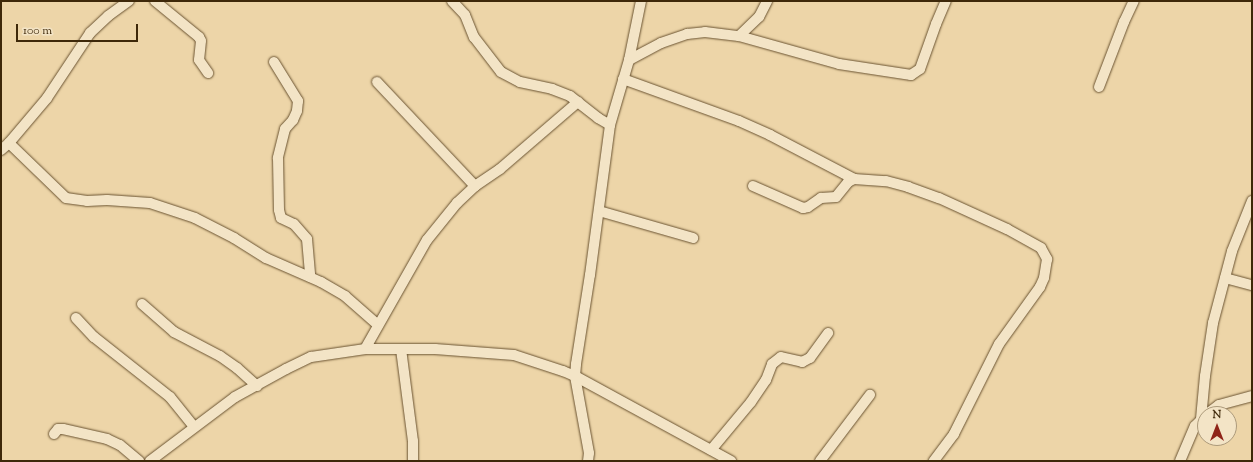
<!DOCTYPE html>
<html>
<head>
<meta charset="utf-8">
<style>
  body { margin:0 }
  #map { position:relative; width:1253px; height:462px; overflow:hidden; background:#edd5a8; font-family:"Sorts Mill Goudy",serif }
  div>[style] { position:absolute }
  .roads { filter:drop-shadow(0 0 1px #6a5331) drop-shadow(0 0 1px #6a5331) }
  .minor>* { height:10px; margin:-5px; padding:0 5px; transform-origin:5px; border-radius:5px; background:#f3e4c6 }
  span { translate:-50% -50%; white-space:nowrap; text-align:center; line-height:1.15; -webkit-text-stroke:3.5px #f3e4c6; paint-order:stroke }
  .frame { position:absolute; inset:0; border:2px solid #3e2809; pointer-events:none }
  .north { position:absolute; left:1197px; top:406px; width:40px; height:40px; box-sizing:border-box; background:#f3e4c6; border:1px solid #ab997a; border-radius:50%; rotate:0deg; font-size:11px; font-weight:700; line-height:16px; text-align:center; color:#3e2809 }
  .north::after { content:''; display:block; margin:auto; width:14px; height:18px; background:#8f2418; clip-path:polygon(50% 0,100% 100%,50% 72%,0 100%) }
  .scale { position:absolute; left:16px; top:24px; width:122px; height:18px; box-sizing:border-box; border:2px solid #3e2809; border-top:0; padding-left:5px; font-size:12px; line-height:14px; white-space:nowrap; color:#3e2809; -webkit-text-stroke:3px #f3e4c6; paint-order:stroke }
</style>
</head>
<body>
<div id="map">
  <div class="roads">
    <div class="minor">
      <i style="left:155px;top:1px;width:57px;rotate:39.3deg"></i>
      <i style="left:199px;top:37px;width:4px;rotate:63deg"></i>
      <i style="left:201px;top:41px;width:19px;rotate:96deg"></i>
      <i style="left:199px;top:60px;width:16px;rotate:55deg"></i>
      <i style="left:452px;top:1px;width:19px;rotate:47deg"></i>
      <i style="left:465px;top:15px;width:24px;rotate:68deg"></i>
      <i style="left:474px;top:37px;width:44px;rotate:52.4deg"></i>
      <i style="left:501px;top:72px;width:21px;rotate:28deg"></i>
      <i style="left:520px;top:82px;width:33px;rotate:12deg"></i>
      <i style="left:552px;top:89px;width:19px;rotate:21deg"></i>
      <i style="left:570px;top:96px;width:36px;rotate:38deg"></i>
      <i style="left:598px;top:118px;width:14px;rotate:30deg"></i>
      <i style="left:739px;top:36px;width:28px;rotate:-44deg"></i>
      <i style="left:759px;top:17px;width:18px;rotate:-63deg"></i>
      <i style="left:629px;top:60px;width:36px;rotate:-28deg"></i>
      <i style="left:661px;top:43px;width:28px;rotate:-19deg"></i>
      <i style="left:687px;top:34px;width:18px;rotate:-6deg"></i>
      <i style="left:705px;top:32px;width:34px;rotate:7deg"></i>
      <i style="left:739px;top:36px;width:104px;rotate:15.6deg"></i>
      <i style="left:839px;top:64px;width:73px;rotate:8.7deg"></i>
      <i style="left:911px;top:75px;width:11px;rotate:-34deg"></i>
      <i style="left:920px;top:69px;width:48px;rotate:-70.4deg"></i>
      <i style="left:936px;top:24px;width:25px;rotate:-67deg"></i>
      <i style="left:274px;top:62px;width:46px;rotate:58.4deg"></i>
      <i style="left:298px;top:101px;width:10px;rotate:96deg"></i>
      <i style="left:297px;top:111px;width:10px;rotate:114deg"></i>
      <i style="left:293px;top:120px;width:12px;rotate:132deg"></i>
      <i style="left:285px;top:129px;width:30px;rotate:104deg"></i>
      <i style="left:278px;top:158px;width:52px;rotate:88.9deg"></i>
      <i style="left:279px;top:210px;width:8px;rotate:76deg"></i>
      <i style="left:281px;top:218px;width:14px;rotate:25deg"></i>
      <i style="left:294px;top:224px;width:20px;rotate:49deg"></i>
      <i style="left:307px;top:239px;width:38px;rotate:85deg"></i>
      <i style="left:623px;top:79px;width:123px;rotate:19.9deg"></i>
      <i style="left:739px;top:121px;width:34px;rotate:24deg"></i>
      <i style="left:770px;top:135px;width:95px;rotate:27.6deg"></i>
      <i style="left:377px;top:82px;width:143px;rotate:46.7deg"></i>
      <i style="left:1099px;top:87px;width:70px;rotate:-69deg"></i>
      <i style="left:1124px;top:22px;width:23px;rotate:-65deg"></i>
      <i style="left:9px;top:143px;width:79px;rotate:44deg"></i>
      <i style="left:66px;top:198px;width:21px;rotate:8deg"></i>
      <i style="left:87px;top:201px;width:20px;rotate:-3deg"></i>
      <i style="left:107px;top:200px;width:43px;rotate:4deg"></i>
      <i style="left:150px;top:203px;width:47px;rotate:18.4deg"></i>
      <i style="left:195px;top:218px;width:44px;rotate:27.1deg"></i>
      <i style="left:234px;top:238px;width:38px;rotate:32deg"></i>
      <i style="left:266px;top:258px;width:60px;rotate:23.6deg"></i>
      <i style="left:321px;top:282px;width:28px;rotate:30deg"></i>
      <i style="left:345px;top:296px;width:44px;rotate:41.3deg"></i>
      <i style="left:1px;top:150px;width:11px;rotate:-41deg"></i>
      <i style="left:9px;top:143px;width:59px;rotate:-49.8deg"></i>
      <i style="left:47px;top:98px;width:78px;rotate:-56.5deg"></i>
      <i style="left:90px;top:33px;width:25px;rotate:-43deg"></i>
      <i style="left:108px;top:16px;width:26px;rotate:-36deg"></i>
      <i style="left:753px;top:186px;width:55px;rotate:23.7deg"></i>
      <i style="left:803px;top:208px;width:5px;rotate:-11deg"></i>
      <i style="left:808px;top:207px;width:16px;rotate:-35deg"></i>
      <i style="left:821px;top:198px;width:15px;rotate:-4deg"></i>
      <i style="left:836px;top:197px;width:19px;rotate:-51deg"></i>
      <i style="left:848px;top:182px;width:7px;rotate:-27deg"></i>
      <i style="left:854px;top:179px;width:32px;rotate:4deg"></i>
      <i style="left:886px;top:181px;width:23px;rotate:15deg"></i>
      <i style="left:908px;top:187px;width:33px;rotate:20deg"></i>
      <i style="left:939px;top:198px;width:75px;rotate:24.5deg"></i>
      <i style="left:1007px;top:229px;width:39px;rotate:29deg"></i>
      <i style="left:1041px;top:248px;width:13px;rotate:61deg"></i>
      <i style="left:1047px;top:259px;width:19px;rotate:99deg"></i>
      <i style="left:1044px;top:278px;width:10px;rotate:114deg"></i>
      <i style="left:1040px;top:287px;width:70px;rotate:125.7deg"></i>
      <i style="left:999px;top:344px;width:101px;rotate:116.6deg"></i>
      <i style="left:954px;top:434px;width:34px;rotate:127deg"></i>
      <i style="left:599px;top:211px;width:98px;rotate:16deg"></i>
      <i style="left:1225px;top:278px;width:28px;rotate:15deg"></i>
      <i style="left:142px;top:304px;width:43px;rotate:41.2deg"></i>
      <i style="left:174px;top:332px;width:52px;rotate:27.6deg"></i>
      <i style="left:220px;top:356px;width:21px;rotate:35deg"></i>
      <i style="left:237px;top:368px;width:27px;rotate:42deg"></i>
      <i style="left:76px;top:318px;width:26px;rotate:47deg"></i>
      <i style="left:94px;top:337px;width:97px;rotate:38.3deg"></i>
      <i style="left:170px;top:397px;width:38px;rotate:51deg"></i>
      <i style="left:365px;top:349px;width:125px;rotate:-60.4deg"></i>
      <i style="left:427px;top:240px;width:48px;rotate:-51deg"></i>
      <i style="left:457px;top:203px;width:25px;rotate:-43deg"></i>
      <i style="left:475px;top:186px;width:30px;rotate:-34deg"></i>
      <i style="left:500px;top:169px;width:103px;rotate:-40.7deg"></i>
      <i style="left:401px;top:349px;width:93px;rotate:82.6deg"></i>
      <i style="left:413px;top:441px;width:20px;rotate:90deg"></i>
      <i style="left:1207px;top:414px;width:15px;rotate:-37deg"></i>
      <i style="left:1219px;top:405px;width:34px;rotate:-15deg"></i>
      <i style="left:1201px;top:419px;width:43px;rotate:-84.7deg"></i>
      <i style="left:1205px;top:376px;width:54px;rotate:-81.4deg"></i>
      <i style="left:1213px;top:323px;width:74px;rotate:-75.2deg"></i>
      <i style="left:1232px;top:251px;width:54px;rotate:-68.2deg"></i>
      <i style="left:54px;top:434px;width:6px;rotate:-51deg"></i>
      <i style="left:58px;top:429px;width:5px"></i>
      <i style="left:63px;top:429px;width:45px;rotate:12.8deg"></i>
      <i style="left:107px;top:439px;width:14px;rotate:25deg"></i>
      <i style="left:120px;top:445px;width:25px;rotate:40deg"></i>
      <i style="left:711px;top:450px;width:62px;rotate:-50.2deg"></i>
      <i style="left:751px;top:402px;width:27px;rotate:-56deg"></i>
      <i style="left:766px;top:380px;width:17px;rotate:-69deg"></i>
      <i style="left:772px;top:364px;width:11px;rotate:-38deg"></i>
      <i style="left:781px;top:357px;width:22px;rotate:13deg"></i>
      <i style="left:802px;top:362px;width:9px;rotate:-27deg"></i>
      <i style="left:810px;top:358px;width:31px;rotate:-54deg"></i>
      <i style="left:150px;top:461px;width:106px;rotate:-37deg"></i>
      <i style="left:235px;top:397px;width:58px;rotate:-28.8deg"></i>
      <i style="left:286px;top:369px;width:28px;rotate:-26deg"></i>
      <i style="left:311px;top:357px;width:55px;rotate:-8.4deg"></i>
      <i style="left:365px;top:349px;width:70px"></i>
      <i style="left:435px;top:349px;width:79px;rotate:4.3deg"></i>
      <i style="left:514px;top:355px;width:52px;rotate:18.1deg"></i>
      <i style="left:563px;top:371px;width:13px;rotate:23deg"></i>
      <i style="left:575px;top:376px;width:178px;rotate:28.6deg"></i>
      <i style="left:588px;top:461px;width:8px;rotate:-83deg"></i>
      <i style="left:589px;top:453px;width:78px;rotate:-100.3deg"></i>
      <i style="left:575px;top:376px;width:12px;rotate:-85deg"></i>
      <i style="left:576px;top:364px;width:90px;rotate:-81.1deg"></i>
      <i style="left:590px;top:275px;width:151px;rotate:-82.4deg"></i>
      <i style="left:610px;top:125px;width:68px;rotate:-73.7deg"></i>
      <i style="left:629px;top:60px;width:60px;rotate:-78.5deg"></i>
      <i style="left:820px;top:461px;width:83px;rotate:-52.9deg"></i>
      <i style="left:1180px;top:461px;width:38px;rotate:-67deg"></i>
      <i style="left:1195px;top:426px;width:14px;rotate:-45deg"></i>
    </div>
  </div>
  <div class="frame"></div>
  <div class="north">N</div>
  <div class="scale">100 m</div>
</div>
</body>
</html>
